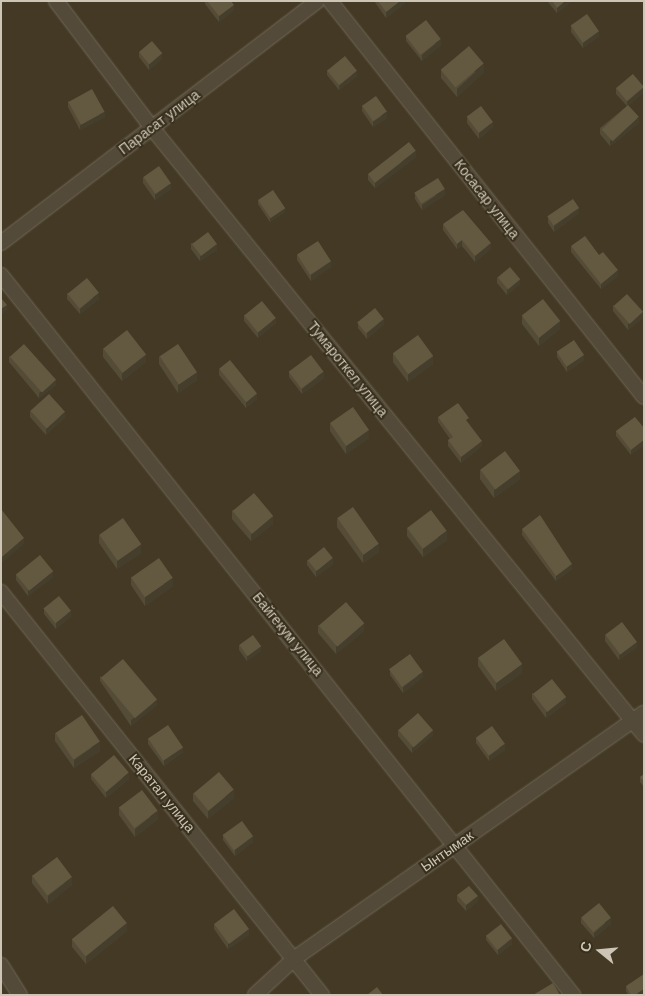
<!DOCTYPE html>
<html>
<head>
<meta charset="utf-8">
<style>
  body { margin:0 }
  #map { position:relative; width:645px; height:996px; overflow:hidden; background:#443924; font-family:Arial,sans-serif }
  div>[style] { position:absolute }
  .roads { filter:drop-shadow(0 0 1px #706857) drop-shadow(0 0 1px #706857) }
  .street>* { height:14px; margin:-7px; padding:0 7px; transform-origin:7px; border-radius:7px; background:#534a39 }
  .wall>* { inset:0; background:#554c37 }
  .shaded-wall>* { inset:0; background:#453e2d }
  .building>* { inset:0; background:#635840; transform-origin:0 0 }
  span { translate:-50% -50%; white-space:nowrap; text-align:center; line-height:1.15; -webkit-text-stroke:4px #382f1d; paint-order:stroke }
  .street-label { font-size:14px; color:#cdc6b6 }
  .frame { position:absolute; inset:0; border:2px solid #cdc6b6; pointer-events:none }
  .north { position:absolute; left:575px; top:926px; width:50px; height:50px; -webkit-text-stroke:4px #382f1d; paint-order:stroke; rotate:287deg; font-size:14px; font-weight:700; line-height:20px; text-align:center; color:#cdc6b6 }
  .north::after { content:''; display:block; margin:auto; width:18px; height:22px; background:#cdc6b6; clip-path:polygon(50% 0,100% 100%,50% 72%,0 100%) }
</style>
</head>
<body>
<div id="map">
  <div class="roads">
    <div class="street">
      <i style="left:56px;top:1px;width:159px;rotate:52.9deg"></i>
      <i style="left:152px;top:128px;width:781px;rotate:50.97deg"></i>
      <i style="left:330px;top:1px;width:505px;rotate:51.59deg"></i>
      <i style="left:1px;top:243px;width:398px;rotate:-37.4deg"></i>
      <i style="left:1px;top:275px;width:920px;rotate:51.53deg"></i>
      <i style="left:1px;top:592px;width:515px;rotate:51.46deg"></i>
      <i style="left:1px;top:965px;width:36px;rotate:58deg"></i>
      <i style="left:255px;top:995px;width:54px;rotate:-42.8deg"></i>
      <i style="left:295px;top:958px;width:426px;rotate:-35.1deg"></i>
    </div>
  </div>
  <div class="wall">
    <i style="clip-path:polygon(205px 1px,231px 1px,234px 10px,219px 22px,205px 4px)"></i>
    <i style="clip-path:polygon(374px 1px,405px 1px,405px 3px,386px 18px)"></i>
    <i style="clip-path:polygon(547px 1px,572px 1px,557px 13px)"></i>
    <i style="clip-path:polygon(571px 26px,599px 36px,583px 48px,571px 32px)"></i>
    <i style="clip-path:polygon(406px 36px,441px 45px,422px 61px,406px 41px)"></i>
    <i style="clip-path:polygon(139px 52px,162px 59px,149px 70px,139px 57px)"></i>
    <i style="clip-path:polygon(327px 70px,357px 76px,339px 90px,327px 75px)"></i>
    <i style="clip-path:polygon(441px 70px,484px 72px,457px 97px,441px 78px)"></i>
    <i style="clip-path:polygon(633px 74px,628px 105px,639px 123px,610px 146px,600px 134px,600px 128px,627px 106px,616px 94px,616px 88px)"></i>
    <i style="clip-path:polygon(68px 101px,105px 117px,80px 130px,68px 107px)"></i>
    <i style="clip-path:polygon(362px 105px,387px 118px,373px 127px,362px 111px)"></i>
    <i style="clip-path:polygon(467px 118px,493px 127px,479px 139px,467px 123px)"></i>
    <i style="clip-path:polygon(416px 157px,375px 188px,368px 180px,368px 174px)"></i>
    <i style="clip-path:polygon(143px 177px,171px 189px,155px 200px,143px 183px)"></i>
    <i style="clip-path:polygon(415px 194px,445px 195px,422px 210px,415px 199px)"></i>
    <i style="clip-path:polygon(258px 200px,285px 212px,270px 222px,258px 204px)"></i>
    <i style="clip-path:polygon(579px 213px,554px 232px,548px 223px,548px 218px)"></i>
    <i style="clip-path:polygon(443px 224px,491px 249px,475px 262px,462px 246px,457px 249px,443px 230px)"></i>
    <i style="clip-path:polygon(191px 243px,217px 250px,200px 261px,191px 249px)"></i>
    <i style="clip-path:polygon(571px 246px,599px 255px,618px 276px,601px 289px,571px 252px)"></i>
    <i style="clip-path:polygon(297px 255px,331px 267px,311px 281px,297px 260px)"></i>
    <i style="clip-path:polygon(497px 277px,520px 284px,507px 295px,497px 283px)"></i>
    <i style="clip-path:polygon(67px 293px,99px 299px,80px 314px,67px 299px)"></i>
    <i style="clip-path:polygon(613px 305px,643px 318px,628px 330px,613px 311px)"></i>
    <i style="clip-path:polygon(244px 315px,276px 323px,258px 338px,244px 321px)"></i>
    <i style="clip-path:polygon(522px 316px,560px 329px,539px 346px,522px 324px)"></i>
    <i style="clip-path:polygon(358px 323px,384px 324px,367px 339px,358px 328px)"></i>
    <i style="clip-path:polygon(103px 348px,146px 362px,122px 381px,103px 357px)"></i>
    <i style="clip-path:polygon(557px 352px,584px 360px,567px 372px,557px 357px)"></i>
    <i style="clip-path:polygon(393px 353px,433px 364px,408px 382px,393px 362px)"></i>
    <i style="clip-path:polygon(9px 356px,56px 385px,39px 398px,9px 362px)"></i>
    <i style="clip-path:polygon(159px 356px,197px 380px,178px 393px,159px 364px)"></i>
    <i style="clip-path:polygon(219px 369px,257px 399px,246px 408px,219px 375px)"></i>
    <i style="clip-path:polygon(289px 372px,324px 378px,302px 394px,289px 377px)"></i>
    <i style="clip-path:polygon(30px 411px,65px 417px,46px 435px,30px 417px)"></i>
    <i style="clip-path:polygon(438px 417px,469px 424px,482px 446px,461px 463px,448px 446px,448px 440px,450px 439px,438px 422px)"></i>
    <i style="clip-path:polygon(635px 417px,631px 455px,616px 436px,616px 431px)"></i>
    <i style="clip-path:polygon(330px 423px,369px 438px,346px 454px,330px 431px)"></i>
    <i style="clip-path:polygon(480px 470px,520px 479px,494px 498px,480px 479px)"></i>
    <i style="clip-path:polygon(232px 510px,273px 524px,251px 541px,232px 519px)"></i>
    <i style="clip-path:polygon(337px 518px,379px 552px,363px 563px,337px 527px)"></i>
    <i style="clip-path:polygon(407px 528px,447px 540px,423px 557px,407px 536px)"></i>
    <i style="clip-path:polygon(522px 529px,572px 569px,556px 581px,522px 535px)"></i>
    <i style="clip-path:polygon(99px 535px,141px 553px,117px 569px,99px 543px)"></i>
    <i style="clip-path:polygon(307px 560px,333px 564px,316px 577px,307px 565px)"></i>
    <i style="clip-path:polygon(16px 574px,53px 577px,28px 596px,16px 580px)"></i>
    <i style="clip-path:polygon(131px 577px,173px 586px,145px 606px,131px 585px)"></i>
    <i style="clip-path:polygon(44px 609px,71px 616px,56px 629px,44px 614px)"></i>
    <i style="clip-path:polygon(318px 625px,364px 631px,336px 654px,318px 633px)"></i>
    <i style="clip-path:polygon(605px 635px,637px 647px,619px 660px,605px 641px)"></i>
    <i style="clip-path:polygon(239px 645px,261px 651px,247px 661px,239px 650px)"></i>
    <i style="clip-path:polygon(478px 658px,522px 673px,496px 691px,478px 666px)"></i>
    <i style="clip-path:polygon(390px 670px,423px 677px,403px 693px,390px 675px)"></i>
    <i style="clip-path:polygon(100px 676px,157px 705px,131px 726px,100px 681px)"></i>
    <i style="clip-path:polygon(532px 693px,566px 703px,546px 718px,532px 699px)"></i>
    <i style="clip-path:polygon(398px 730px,433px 735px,412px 753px,398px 736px)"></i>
    <i style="clip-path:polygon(55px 733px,100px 751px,74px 768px,55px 741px)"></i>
    <i style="clip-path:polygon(148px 738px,183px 752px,164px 766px,148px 744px)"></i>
    <i style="clip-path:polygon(476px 738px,505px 750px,489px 761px,476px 743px)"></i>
    <i style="clip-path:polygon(91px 774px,129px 779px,106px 798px,91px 779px)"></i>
    <i style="clip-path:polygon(644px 774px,644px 787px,640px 782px,640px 777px)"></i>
    <i style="clip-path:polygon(193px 793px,234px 798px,208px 819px,193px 801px)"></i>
    <i style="clip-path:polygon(119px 807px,158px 819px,135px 837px,119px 815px)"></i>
    <i style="clip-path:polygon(223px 835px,253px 842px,235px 856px,223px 840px)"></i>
    <i style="clip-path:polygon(32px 875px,72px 885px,48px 904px,32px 883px)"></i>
    <i style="clip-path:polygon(457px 895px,478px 901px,466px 911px,457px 901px)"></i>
    <i style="clip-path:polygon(581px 918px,611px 924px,594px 938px,581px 923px)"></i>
    <i style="clip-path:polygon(214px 924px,249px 935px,228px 949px,214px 929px)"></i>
    <i style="clip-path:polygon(127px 931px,86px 964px,72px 947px,72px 939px)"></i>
    <i style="clip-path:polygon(486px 935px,512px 944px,498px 955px,486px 940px)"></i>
    <i style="clip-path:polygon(626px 986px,643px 995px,628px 995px,626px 991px)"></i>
  </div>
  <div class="shaded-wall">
    <i style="clip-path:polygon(400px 1px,405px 1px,405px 3px,386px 18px,386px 12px)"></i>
    <i style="clip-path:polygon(565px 1px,572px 1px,557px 13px,557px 8px)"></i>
    <i style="clip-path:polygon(234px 5px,234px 10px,219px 22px,219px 16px)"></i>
    <i style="clip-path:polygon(599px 31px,599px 36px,583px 48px,583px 43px)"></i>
    <i style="clip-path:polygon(441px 39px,441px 45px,422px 61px,422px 55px)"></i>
    <i style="clip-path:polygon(162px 53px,162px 59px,149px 70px,149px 64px)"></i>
    <i style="clip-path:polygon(484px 64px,484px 72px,457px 97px,457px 89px)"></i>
    <i style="clip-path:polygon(357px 71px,357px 76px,339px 90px,339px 85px)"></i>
    <i style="clip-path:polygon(644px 87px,644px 93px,627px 107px,627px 101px)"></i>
    <i style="clip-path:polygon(105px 112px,105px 117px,80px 130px,80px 125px)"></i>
    <i style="clip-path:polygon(387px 112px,387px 118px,373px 127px,373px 122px)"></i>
    <i style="clip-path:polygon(639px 117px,639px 123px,610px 146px,610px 141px)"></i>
    <i style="clip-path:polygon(493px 122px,493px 127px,479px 139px,479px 133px)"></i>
    <i style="clip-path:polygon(416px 151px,416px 157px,375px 188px,375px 183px)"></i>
    <i style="clip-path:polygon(171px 183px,171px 189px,155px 200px,155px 194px)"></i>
    <i style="clip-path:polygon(445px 189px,445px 195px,422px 210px,422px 205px)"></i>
    <i style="clip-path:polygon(285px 208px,285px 212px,270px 222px,270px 218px)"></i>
    <i style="clip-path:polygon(579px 208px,579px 213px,554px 232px,554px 226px)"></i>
    <i style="clip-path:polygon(462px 240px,462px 246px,457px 249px,457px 244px)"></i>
    <i style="clip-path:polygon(491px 243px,491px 249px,475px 262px,475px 256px)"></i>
    <i style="clip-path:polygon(217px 244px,217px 250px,200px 261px,200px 256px)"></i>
    <i style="clip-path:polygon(331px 261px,331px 267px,311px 281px,311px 275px)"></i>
    <i style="clip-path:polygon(618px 270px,618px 276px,601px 289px,601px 284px)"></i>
    <i style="clip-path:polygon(520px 279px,520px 284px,507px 295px,507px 289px)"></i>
    <i style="clip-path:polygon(99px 293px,99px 299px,80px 314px,80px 309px)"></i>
    <i style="clip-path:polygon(7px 305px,7px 310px,1px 315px,1px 309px)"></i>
    <i style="clip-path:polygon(643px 312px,643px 318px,628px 330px,628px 324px)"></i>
    <i style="clip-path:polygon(276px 318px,276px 323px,258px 338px,258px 332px)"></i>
    <i style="clip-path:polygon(384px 319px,384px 324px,367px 339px,367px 333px)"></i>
    <i style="clip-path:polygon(560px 321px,560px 329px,539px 346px,539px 338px)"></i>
    <i style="clip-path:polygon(146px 354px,146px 362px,122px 381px,122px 373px)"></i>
    <i style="clip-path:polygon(584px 355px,584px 360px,567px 372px,567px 366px)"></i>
    <i style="clip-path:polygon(433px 356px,433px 364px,408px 382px,408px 374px)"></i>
    <i style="clip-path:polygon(197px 372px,197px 380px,178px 393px,178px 385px)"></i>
    <i style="clip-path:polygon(324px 372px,324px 378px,302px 394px,302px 389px)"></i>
    <i style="clip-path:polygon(56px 380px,56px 385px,39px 398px,39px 393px)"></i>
    <i style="clip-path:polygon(257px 393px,257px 399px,246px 408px,246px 402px)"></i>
    <i style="clip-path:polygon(65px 412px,65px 417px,46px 435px,46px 429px)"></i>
    <i style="clip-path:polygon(369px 430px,369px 438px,346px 454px,346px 446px)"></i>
    <i style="clip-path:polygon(644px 440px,644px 446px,631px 455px,631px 450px)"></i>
    <i style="clip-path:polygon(482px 441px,482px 446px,461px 463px,461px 457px)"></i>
    <i style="clip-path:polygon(520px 471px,520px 479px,494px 498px,494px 490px)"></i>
    <i style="clip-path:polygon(273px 516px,273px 524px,251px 541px,251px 533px)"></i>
    <i style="clip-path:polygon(447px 531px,447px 540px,423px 557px,423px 549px)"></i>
    <i style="clip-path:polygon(24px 538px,24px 544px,2px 563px,2px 557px)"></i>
    <i style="clip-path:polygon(141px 544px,141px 553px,117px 569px,117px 561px)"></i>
    <i style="clip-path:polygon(379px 544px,379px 552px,363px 563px,363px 555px)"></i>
    <i style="clip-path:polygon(333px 558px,333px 564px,316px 577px,316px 571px)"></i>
    <i style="clip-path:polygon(572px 564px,572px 569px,556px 581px,556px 576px)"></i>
    <i style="clip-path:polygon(53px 571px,53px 577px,28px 596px,28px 590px)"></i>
    <i style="clip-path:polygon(173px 578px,173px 586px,145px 606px,145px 597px)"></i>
    <i style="clip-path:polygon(71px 611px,71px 616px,56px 629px,56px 623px)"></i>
    <i style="clip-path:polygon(364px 623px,364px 631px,336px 654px,336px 646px)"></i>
    <i style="clip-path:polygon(637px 642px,637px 647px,619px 660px,619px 655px)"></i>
    <i style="clip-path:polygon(261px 646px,261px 651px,247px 661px,247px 656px)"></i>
    <i style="clip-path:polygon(522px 664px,522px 673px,496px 691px,496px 683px)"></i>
    <i style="clip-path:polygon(423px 672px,423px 677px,403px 693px,403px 687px)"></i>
    <i style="clip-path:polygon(566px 697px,566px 703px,546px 718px,546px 712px)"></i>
    <i style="clip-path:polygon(157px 700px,157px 705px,131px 726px,131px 720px)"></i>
    <i style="clip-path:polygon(433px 730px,433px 735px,412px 753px,412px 747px)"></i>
    <i style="clip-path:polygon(100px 742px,100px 751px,74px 768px,74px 760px)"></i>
    <i style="clip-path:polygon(505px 744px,505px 750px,489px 761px,489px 756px)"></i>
    <i style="clip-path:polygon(183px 747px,183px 752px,164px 766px,164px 760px)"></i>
    <i style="clip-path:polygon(129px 773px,129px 779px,106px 798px,106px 792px)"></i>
    <i style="clip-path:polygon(234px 790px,234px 798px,208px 819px,208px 811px)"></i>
    <i style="clip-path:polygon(158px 811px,158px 819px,135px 837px,135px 829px)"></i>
    <i style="clip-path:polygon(253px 836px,253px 842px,235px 856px,235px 850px)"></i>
    <i style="clip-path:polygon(72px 877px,72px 885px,48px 904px,48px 896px)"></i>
    <i style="clip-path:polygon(478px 896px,478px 901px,466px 911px,466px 905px)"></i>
    <i style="clip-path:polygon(611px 918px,611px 924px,594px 938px,594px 933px)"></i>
    <i style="clip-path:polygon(127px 923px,127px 931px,86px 964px,86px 956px)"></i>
    <i style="clip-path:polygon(249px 929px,249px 935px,228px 949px,228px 944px)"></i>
    <i style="clip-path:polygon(512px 938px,512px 944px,498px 955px,498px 950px)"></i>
    <i style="clip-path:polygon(644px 989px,644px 994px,635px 995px)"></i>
  </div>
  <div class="building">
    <i style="clip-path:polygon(207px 1px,231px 1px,234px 5px,219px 16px)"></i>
    <i style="clip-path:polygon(378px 1px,400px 1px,386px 12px)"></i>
    <i style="clip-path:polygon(552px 1px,565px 1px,557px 8px)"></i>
    <i style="left:587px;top:14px;width:21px;height:20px;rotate:55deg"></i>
    <i style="left:426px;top:20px;width:24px;height:26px;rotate:52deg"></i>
    <i style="left:152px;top:41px;width:16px;height:17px;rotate:50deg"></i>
    <i style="left:469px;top:46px;width:23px;height:37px;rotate:50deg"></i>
    <i style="left:345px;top:56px;width:19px;height:23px;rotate:51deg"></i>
    <i style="left:633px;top:74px;width:17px;height:22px;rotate:50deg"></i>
    <i style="left:92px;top:89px;width:26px;height:27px;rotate:61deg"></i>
    <i style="left:376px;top:96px;width:19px;height:17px;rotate:55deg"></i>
    <i style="left:628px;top:105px;width:16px;height:36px;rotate:47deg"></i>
    <i style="left:481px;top:106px;width:20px;height:18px;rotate:53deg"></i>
    <i style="left:409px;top:142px;width:11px;height:52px;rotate:52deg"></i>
    <i style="left:159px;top:166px;width:21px;height:19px;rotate:55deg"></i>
    <i style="left:438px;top:178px;width:13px;height:28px;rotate:58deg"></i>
    <i style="left:273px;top:190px;width:22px;height:18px;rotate:56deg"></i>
    <i style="left:573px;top:199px;width:11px;height:31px;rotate:56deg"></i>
    <i style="clip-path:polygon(463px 210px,491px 243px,475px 256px,462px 240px,457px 244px,443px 224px)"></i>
    <i style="left:208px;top:232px;width:15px;height:20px;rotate:53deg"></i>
    <i style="clip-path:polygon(585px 236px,599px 255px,603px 252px,618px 270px,601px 284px,571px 246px)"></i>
    <i style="left:318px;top:241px;width:24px;height:25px;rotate:57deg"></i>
    <i style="left:510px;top:267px;width:16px;height:16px;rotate:50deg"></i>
    <i style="left:87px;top:278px;width:19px;height:25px;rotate:51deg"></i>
    <i style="left:627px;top:294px;width:24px;height:18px;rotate:48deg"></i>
    <i style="clip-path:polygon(1px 298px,7px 305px,1px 309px)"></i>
    <i style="left:543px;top:299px;width:28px;height:27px;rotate:52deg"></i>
    <i style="left:262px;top:301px;width:22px;height:23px;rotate:51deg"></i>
    <i style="left:375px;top:308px;width:14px;height:23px;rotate:51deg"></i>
    <i style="left:127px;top:330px;width:31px;height:30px;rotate:52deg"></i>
    <i style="left:418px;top:335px;width:26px;height:31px;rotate:54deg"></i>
    <i style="left:574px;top:340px;width:18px;height:21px;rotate:56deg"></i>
    <i style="left:24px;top:344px;width:48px;height:19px;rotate:48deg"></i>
    <i style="left:178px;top:344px;width:34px;height:22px;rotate:56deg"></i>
    <i style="left:311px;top:355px;width:21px;height:28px;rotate:53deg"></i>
    <i style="left:230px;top:360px;width:43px;height:14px;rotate:51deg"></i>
    <i style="left:49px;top:394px;width:24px;height:25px;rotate:48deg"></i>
    <i style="clip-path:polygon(458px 403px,469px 418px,466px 420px,482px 441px,461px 457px,448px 440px,453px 437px,438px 417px)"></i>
    <i style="left:353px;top:407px;width:28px;height:28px;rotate:55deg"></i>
    <i style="clip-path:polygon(635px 417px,644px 428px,644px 440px,631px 450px,616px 431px)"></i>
    <i style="left:505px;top:451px;width:25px;height:31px;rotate:53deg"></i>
    <i style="left:254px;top:493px;width:30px;height:28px;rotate:50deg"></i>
    <i style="left:353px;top:507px;width:45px;height:19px;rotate:55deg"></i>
    <i style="clip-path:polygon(1px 509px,24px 538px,2px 557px,1px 556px)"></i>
    <i style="left:431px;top:510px;width:26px;height:30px;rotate:53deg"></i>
    <i style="clip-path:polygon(540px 515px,572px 564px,556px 576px,522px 529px)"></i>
    <i style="left:123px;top:518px;width:32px;height:29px;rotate:55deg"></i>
    <i style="left:324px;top:547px;width:14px;height:21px;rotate:51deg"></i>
    <i style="left:40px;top:555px;width:21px;height:31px;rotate:51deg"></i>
    <i style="left:159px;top:558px;width:24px;height:34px;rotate:55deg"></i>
    <i style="left:59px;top:596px;width:19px;height:20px;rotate:51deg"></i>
    <i style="left:346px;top:602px;width:28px;height:36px;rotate:49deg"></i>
    <i style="left:622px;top:622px;width:25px;height:21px;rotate:53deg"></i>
    <i style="left:253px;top:635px;width:14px;height:17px;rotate:54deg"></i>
    <i style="left:504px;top:639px;width:31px;height:32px;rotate:54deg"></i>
    <i style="left:410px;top:654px;width:22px;height:26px;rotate:54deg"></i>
    <i style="left:123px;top:659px;width:53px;height:29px;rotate:50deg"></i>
    <i style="left:552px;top:679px;width:23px;height:24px;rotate:52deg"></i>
    <i style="left:418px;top:713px;width:23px;height:26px;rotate:49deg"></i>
    <i style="left:82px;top:715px;width:32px;height:32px;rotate:56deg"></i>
    <i style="left:168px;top:725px;width:27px;height:24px;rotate:56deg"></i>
    <i style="left:492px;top:726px;width:22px;height:20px;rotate:54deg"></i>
    <i style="left:114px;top:755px;width:23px;height:30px;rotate:50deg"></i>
    <i style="left:219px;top:772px;width:23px;height:33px;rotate:50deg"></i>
    <i style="clip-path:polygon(644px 774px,644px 782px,640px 777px)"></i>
    <i style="left:142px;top:790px;width:26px;height:29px;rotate:53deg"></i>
    <i style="left:242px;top:821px;width:19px;height:24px;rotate:54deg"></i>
    <i style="left:57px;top:857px;width:25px;height:31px;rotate:53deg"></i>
    <i style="clip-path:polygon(469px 886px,478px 896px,466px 905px,457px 895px)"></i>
    <i style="left:599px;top:903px;width:19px;height:23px;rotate:51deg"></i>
    <i style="left:113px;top:906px;width:22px;height:53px;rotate:51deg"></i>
    <i style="left:234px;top:909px;width:25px;height:25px;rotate:53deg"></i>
    <i style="left:501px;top:924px;width:18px;height:19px;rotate:52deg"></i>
    <i style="clip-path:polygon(644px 974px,644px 989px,635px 995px,631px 995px,626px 986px)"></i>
    <i style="clip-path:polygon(553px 983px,560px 995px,533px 995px)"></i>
    <i style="clip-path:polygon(377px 987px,383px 995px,367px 995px)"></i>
  </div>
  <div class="street-label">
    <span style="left:159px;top:122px;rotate:-37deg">Парасат улица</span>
    <span style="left:487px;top:199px;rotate:52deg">Косасар улица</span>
    <span style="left:348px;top:369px;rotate:51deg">Тумароткел улица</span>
    <span style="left:288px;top:634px;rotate:51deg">Байгекум улица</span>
    <span style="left:162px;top:793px;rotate:51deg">Каратал улица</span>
    <span style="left:447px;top:851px;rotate:-35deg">Ынтымак</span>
  </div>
  <div class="frame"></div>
  <div class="north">С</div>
</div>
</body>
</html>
